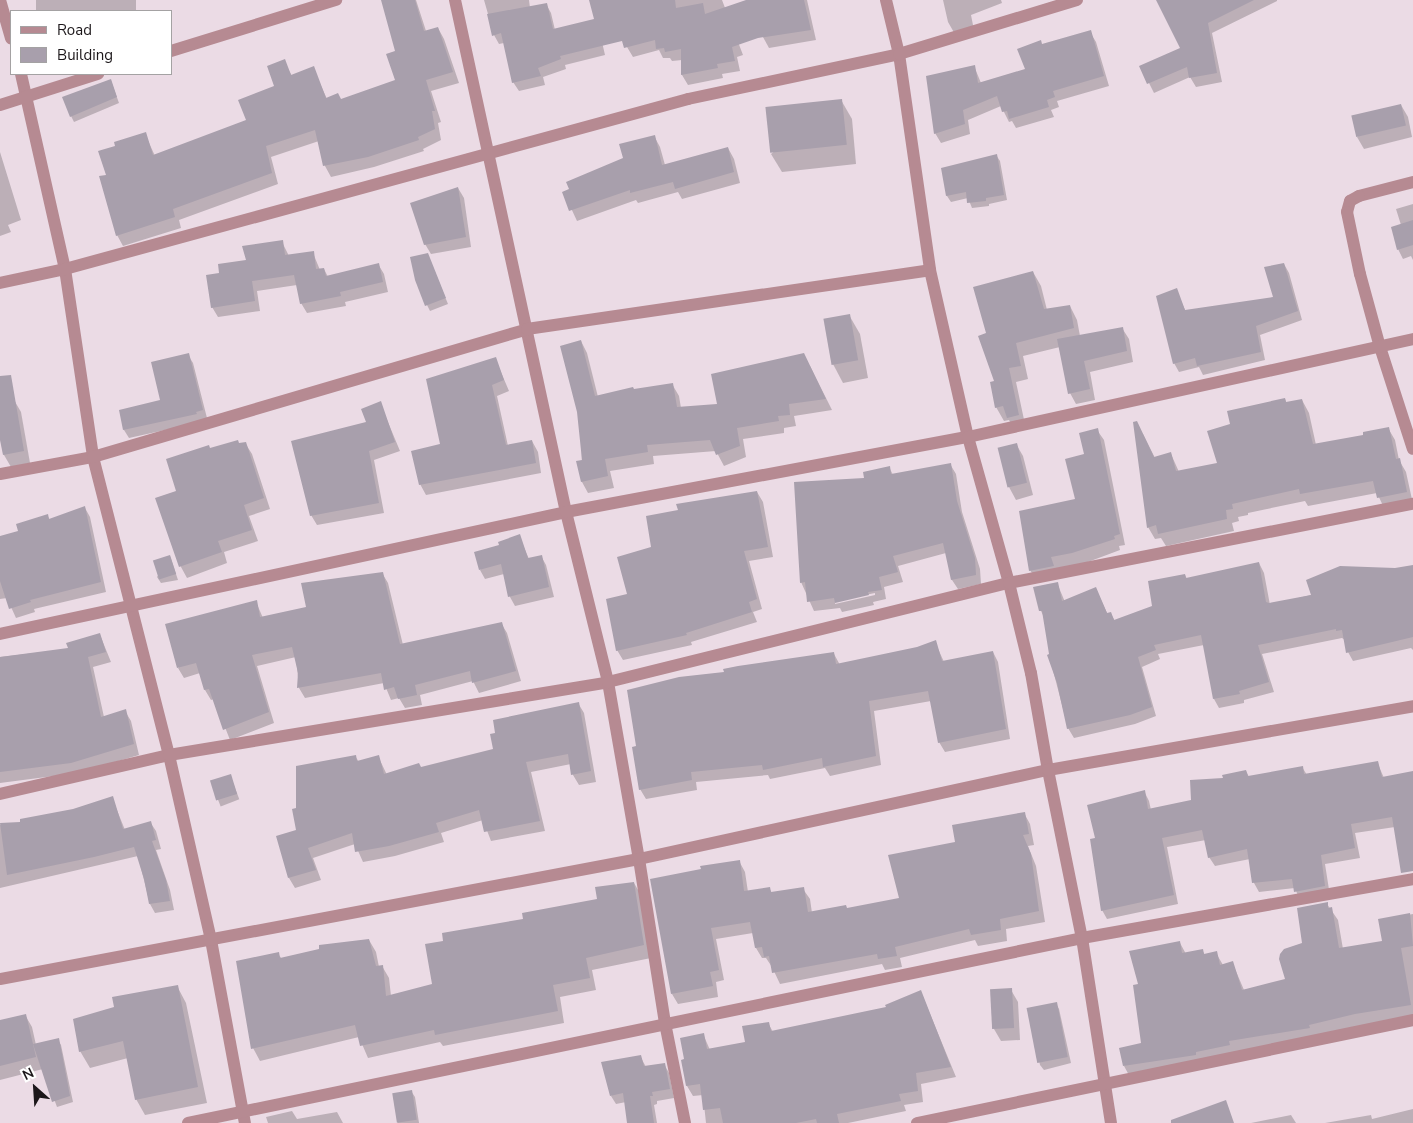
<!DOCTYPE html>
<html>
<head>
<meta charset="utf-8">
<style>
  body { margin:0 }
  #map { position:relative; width:1413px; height:1123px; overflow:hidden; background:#ebdbe5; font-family:"Nunito Sans",sans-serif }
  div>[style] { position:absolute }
  .shadow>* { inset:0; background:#0003; transform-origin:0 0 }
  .building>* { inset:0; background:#a89fac; transform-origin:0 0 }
  .street>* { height:12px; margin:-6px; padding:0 6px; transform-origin:6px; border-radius:6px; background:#b68a92 }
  span { translate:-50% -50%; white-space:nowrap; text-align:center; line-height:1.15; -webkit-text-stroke:4px #fff; paint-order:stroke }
  .legend { position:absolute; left:10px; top:10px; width:162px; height:65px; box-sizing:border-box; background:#fff; border:1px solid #a4a2a3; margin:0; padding:6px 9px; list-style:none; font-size:15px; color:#1c171a }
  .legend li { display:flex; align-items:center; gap:10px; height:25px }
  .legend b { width:25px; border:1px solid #a4a2a3 }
  .north { position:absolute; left:10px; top:1063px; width:50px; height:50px; -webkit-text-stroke:4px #fff; paint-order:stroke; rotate:334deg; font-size:14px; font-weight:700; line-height:20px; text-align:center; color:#1c171a }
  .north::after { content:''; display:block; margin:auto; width:18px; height:22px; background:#1c171a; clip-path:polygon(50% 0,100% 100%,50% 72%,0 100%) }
</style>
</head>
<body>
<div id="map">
  <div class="shadow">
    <i style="left:36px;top:0;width:100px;height:12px"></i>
    <i style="clip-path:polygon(392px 0,416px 0,426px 31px,438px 28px,444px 39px,459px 83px,431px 91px,441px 122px,438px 123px,441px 140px,423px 149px,424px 151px,374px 167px,331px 177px,325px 166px,319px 141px,271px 157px,278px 184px,179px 220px,181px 228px,123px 246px,117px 235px,107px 175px,117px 147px,145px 134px,155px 156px,247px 121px,276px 87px,284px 61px,292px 76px,313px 68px,327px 99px,341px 100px,397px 81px,397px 52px)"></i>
    <i style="clip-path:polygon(484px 0,529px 0,530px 8px,546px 4px,551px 13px,555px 30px,599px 29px,605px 55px,565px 65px,566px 69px,543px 77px,545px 85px,519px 91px,513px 82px,504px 43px,499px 44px,494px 35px)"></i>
    <i style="clip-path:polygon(621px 0,722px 0,743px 55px,737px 57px,740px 71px,722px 74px,723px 78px,688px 85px,682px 75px,682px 60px,672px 61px,670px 58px,663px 58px,659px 50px,633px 57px,627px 47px)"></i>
    <i style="clip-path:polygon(757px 0,807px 0,816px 40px,769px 48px,763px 37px)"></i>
    <i style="clip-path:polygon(943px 0,1001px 0,1002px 3px,971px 15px,974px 30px,956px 36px,948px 22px)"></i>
    <i style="clip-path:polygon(1157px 0,1277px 0,1277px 1px,1212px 33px,1222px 82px,1196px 87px,1190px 77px,1154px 93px,1141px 67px,1182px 49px)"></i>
    <i style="clip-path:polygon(1090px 32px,1096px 42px,1109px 86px,1057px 101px,1059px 107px,1051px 110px,1054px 117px,1016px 128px,1012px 121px,1009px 122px,1001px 106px,968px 120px,970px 134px,941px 143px,935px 133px,974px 66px,981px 83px,1027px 70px,1042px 46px)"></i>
    <i style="clip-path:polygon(111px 81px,119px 103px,74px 122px,71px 116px)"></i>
    <i style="clip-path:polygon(841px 100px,852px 119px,856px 164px,782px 172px,771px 154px)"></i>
    <i style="clip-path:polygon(1401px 105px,1408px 117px,1412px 137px,1364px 149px,1357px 137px)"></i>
    <i style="clip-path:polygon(654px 136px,660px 147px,665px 165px,728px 148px,734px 159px,740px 183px,682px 199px,678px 192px,638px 203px,636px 200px,577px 221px,564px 193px,624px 159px)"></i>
    <i style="clip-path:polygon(0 152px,21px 220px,8px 225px,11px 232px,0 236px)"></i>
    <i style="clip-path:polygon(996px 155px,1000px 161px,1007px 200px,989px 204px,989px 206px,972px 208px,968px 198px,951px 202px,947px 196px,943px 169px)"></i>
    <i style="clip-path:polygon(458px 188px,464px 198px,471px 247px,431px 254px,425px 244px)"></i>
    <i style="clip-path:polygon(1413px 204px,1413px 260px,1411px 256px,1403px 259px,1398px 249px,1401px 225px,1396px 209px)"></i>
    <i style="clip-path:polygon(282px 242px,289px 256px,313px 253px,320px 270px,324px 269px,328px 277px,378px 264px,384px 274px,388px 292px,345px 302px,346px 306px,307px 313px,301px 303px,297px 285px,257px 291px,260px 311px,218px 317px,212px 307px,220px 274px)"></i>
    <i style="clip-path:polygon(430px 260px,448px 304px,430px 311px,427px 305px)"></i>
    <i style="clip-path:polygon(1284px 264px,1289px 273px,1302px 320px,1260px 335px,1265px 360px,1203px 375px,1199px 367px,1179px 372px,1174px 363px,1176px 290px,1186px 312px,1274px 298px)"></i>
    <i style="clip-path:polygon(1033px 272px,1041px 286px,1047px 310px,1070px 306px,1077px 320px,1080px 336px,1122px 328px,1129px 339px,1133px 362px,1090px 372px,1095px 400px,1076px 404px,1070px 393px,1060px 347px,1023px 356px,1028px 379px,1016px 382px,1026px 429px,1016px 432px,1009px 420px,1004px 421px,996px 407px,995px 382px,987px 334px)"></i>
    <i style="clip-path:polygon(849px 315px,860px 334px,868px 378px,843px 383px,833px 364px)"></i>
    <i style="clip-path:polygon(581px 341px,587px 353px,598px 397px,672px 384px,679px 396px,681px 408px,718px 405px,810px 366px,832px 410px,794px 416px,796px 426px,784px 428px,784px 433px,743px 439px,746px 457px,724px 466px,716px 451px,653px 456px,654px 464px,610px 471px,614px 488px,588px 493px,582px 482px)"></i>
    <i style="clip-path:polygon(188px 355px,193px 363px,207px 418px,201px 422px,129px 438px,124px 430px,121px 411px,162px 401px)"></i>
    <i style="clip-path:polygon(495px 358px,509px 391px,497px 396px,508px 446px,532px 441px,538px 452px,541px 473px,426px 495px,420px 484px,441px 445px)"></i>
    <i style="clip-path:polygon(1285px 399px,1287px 404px,1302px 400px,1309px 413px,1316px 445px,1365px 436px,1388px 428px,1395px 440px,1399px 460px,1406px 472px,1413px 504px,1385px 510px,1377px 493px,1308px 506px,1305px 501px,1248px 513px,1248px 515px,1238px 517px,1239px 521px,1232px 523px,1234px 531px,1166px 546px,1161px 538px,1155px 539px,1148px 527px,1143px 434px,1155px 458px,1171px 454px,1179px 472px,1218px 464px,1232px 424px)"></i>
    <i style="clip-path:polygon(14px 400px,21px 412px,30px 463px,11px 467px,4px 455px,0 433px,0 402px)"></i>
    <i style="clip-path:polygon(380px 403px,400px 451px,374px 460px,384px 513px,317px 525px,311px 515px)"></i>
    <i style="clip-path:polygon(1097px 430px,1104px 440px,1125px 545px,1119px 546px,1120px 550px,1037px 581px,1030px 570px,1077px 500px)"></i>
    <i style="clip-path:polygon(245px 443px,252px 454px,270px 509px,249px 516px,258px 541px,224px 552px,227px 563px,187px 578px,181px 567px,156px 499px,178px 492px,210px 450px)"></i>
    <i style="clip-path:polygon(1016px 444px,1023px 456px,1033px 495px,1016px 500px,1009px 487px)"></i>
    <i style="clip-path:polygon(evenodd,950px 464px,956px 474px,962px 512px,980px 569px,981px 584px,958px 589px,952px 580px,946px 553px,898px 566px,903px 582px,884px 587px,886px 599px,873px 602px,874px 605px,842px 612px,840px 608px,814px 611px,801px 582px,866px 479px,889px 467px,893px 475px,950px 464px,875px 593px,875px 595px,835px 604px,835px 601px,875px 593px)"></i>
    <i style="clip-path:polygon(757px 492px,763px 502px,773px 557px,749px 561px,762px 609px,753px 612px,757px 622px,691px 642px,692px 645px,623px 660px,617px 650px,629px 595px,653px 548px)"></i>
    <i style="clip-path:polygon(85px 508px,90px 517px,106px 592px,34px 609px,35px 612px,16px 618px,7px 598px,0 599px,0 537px,20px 532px,47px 515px,50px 520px)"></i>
    <i style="clip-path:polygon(519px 536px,529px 559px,541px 556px,546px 565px,554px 597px,515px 606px,510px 597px,504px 574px,485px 579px,480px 570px,501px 545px)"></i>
    <i style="clip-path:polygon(170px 556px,178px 580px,161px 583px,157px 577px)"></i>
    <i style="clip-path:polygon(1259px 563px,1264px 573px,1270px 605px,1413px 570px,1413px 650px,1411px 648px,1353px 661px,1348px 652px,1345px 640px,1342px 638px,1262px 654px,1274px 692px,1244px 700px,1244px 703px,1219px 708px,1214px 699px,1204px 645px,1158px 654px,1160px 659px,1142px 667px,1156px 716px,1135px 724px,1074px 738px,1068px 728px,1049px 655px,1051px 655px,1044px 617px,1041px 611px,1057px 583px,1065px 602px,1096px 589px,1108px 615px,1111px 614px,1115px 621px,1154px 606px,1185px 575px,1187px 579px)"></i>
    <i style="clip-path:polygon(382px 573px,388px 583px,403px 645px,501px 623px,507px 633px,521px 681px,479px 693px,473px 681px,420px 695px,422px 705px,405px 708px,399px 698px,391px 700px,384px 683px,305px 698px,299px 688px,296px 657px,257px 666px,274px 723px,230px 740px,214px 699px,211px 700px,205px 690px,200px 673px,184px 678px,178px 668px,256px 602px,263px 618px,307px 608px)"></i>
    <i style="clip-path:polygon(100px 635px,111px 662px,93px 667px,104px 717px,125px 711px,131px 721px,139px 755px,77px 773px,0 783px,0 657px,70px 649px)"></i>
    <i style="clip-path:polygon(935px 642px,944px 662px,993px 652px,998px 662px,1010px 739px,945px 752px,939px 742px,931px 701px,874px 711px,881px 765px,830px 776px,825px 768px,770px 779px,768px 775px,696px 782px,697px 790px,646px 799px,640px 789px,638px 747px,725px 673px,834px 654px,840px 665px,917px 648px)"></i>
    <i style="clip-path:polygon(578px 703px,584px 713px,596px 782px,579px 785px,573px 775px,571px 764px,531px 772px,545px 831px,491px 841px,483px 820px,441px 833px,444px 842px,395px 856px,363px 862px,355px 844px,313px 858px,321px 880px,295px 888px,289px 878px,298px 831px,297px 810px,355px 756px,359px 762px,378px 756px,387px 775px,421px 769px,494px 750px)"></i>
    <i style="clip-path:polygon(1377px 762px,1384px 778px,1413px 772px,1413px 853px,1395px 827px,1355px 833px,1360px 858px,1325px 864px,1330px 896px,1300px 901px,1295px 888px,1259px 892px,1254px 883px,1250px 859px,1215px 866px,1209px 857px,1206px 840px,1167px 847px,1178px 904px,1107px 919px,1102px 910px,1096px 839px,1144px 791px,1149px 801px,1151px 810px,1192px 801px,1225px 779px,1246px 771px,1249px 777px,1302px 767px,1307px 775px)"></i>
    <i style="left:230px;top:775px;width:26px;height:20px;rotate:69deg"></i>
    <i style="clip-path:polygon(112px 798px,125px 830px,150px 822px,156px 831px,161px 849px,156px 850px,170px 890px,174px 910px,155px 913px,150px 904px,138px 856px,0 888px,0 825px,22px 823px,73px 810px)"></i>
    <i style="clip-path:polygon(1024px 813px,1030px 824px,1034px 845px,1028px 846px,1036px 866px,1045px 922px,1006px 929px,1007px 941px,978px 946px,975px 940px,900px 958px,902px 967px,885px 970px,882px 964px,780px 984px,772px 967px,766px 958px,762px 958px,756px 948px,753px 933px,716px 939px,724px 980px,716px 982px,718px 997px,678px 1004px,672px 994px,739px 861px,745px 872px,748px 892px,769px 888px,772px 893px,803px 889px,810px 899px,812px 913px,847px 909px,900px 899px,956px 843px)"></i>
    <i style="clip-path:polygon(634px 883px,641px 895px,651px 958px,592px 970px,596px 990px,560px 997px,564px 1023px,443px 1046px,440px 1042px,368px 1058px,359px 1037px,260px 1061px,253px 1048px,278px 954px,282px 959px,369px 940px,376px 952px,379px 967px,382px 966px,389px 978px,391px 996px,434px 985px,524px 920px,598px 900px)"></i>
    <i style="clip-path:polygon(1327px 904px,1338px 920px,1343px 949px,1383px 942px,1380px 920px,1413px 914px,1413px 1017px,1130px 1077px,1124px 1066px,1143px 1044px,1139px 985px,1180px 943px,1186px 954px,1202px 950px,1205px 955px,1216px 953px,1223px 965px,1232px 962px,1244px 990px,1287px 980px)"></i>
    <i style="clip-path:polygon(177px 986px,186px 1003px,207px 1103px,145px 1115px,136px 1099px,128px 1058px,90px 1068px,80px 1051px,115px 1008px)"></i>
    <i style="clip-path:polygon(1011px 990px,1018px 1002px,1020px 1040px,1001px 1041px,994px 1029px)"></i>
    <i style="clip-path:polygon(921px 992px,956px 1077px,921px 1084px,923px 1102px,904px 1105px,906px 1111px,848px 1123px,706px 1123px,703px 1095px,693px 1096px,687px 1086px,686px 1060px,703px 1034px,710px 1050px,747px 1044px,768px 1023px,773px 1032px,887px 1008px)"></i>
    <i style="clip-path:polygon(1056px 1004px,1059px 1009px,1071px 1063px,1044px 1070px,1040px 1065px,1029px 1011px)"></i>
    <i style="clip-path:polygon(25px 1015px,32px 1027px,36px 1045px,58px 1040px,61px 1045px,73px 1102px,57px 1107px,43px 1069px,0 1080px,0 1021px)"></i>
    <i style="clip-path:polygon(640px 1056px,646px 1067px,664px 1064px,669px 1073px,674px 1098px,657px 1101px,657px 1104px,654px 1105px,657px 1123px,628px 1123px,626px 1102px,616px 1104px,611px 1096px)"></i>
    <i style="clip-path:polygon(411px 1091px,415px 1097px,419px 1123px,398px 1123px,393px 1095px)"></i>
    <i style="clip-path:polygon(1413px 1109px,1413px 1123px,1325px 1123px,1371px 1115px,1372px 1119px)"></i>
    <i style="clip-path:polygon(292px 1111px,297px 1119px,337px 1112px,343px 1123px,268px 1123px,266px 1117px)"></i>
    <i style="clip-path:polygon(1291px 1115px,1296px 1123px,1251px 1123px)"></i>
  </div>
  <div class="building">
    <i style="clip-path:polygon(381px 0,415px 0,424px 31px,438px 27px,453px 72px,426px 80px,435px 111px,432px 111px,435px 129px,418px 137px,419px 140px,368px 157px,323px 166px,315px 130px,266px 146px,272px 173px,173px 209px,175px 217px,116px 236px,99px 176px,106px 175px,98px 151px,115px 146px,114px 142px,146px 132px,153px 155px,246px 120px,238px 100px,274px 86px,267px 66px,285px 59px,291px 75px,314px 66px,326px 98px,338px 93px,341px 99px,395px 80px,386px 54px,395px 51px)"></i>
    <i style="clip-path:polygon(589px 0,675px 0,676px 8px,703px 3px,705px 14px,746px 0,804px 0,811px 30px,758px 38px,732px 47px,735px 61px,717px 64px,718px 68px,681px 75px,681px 49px,665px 52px,664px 48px,656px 49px,655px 40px,624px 48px,622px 41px,560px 56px,561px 59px,538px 68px,541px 76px,512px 83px,501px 33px,492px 36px,487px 14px,547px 3px,553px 29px,594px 19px)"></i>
    <i style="clip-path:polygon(1156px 0,1254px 0,1208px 23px,1217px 73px,1189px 78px,1187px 67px,1147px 84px,1139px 66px,1180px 48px)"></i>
    <i style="clip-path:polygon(1091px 30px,1104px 76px,1053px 91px,1055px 97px,1047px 100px,1049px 107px,1009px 119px,1007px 111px,1002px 112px,997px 96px,963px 110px,965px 124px,934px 134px,926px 76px,975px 65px,978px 83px,1025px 69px,1017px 49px,1041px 40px,1042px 44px)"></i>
    <i style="clip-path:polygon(111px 79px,117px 97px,70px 117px,62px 97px)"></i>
    <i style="left:842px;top:99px;width:46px;height:77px;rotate:84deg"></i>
    <i style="left:1401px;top:104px;width:22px;height:51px;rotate:77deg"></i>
    <i style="clip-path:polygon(655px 135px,662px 165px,728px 147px,734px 172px,675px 189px,673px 182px,630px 193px,630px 190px,569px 211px,562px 192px,569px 189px,566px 182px,623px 158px,619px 144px)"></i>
    <i style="clip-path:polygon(997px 154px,1004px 195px,986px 198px,986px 201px,967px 203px,966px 192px,946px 196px,941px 168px)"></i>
    <i style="clip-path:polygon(458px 187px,466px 237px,424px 245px,410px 203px)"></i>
    <i style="clip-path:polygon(1413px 220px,1413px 245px,1397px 250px,1391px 227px)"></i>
    <i style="clip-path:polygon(283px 240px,285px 255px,314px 251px,316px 269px,324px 268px,326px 276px,379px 263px,383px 282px,340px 292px,341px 296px,300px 304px,294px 275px,252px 281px,255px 301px,211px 308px,206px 275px,219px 273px,218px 264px,246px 260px,242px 246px)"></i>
    <i style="clip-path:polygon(428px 253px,446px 298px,425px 306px,415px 280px,410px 257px)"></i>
    <i style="clip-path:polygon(1284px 263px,1298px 311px,1256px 326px,1261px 352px,1197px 366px,1195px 358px,1173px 364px,1156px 296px,1177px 288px,1185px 310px,1273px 297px,1264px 267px)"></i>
    <i style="clip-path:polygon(1033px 271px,1044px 309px,1070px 305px,1074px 328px,1016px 343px,1021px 366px,1009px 368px,1019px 415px,1007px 418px,1003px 406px,995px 408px,990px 382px,994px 381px,978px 336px,986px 333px,973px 287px)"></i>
    <i style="left:850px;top:314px;width:47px;height:27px;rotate:80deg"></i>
    <i style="clip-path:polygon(1123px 327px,1127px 351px,1084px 361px,1090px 389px,1068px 394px,1057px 339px)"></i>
    <i style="clip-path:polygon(581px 340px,595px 396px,633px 387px,634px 389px,673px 383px,677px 407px,717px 404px,711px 374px,804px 353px,826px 399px,789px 404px,790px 415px,778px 416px,779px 421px,737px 428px,740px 446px,716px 455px,710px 440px,647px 445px,648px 452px,605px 459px,608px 476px,581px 482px,576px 461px,582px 460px,577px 412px,560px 346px)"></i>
    <i style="clip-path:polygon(189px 353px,203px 410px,196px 412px,197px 414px,123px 430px,119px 410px,160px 400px,151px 362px)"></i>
    <i style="clip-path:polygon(496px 357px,504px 380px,492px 385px,506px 445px,532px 440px,536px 463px,419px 485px,411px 451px,440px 444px,426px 379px)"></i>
    <i style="clip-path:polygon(11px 375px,24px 451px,3px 455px,0 440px,0 376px)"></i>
    <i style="clip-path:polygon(1285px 398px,1286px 402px,1302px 399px,1313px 444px,1363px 435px,1363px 432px,1389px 427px,1396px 459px,1400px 458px,1407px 492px,1377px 498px,1373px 481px,1300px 494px,1299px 489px,1232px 504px,1233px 509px,1226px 510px,1227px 519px,1158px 534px,1156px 525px,1147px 528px,1133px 422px,1137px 421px,1154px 457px,1171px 452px,1176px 471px,1217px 463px,1207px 431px,1230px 424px,1227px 411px)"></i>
    <i style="clip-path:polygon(381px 401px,395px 442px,369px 451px,379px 503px,310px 516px,291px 441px,366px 422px,361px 409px)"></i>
    <i style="clip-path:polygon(1098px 428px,1120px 534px,1114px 536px,1115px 539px,1072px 553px,1051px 557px,1054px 566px,1029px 571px,1019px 511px,1075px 499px,1065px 459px,1084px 454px,1079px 433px)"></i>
    <i style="clip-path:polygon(238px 440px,239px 443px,246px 442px,264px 498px,244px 505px,252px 530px,218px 541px,222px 552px,179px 567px,155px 498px,176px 491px,166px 459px,209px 445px,210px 448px)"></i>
    <i style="left:1017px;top:443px;width:41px;height:20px;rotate:76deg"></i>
    <i style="clip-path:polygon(951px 463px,957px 501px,975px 558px,976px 575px,951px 580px,943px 543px,893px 556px,898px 572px,879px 577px,882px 590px,868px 592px,869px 595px,835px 603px,834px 598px,807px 602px,805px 582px,800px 583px,794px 482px,864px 478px,863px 472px,890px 466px,891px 474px)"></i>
    <i style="clip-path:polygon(757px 491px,768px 547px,744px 551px,757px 599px,749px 602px,752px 612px,686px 633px,687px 635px,616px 651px,606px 599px,627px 594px,617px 557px,651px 547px,646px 516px,678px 510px,676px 504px)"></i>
    <i style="clip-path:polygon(85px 506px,101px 582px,30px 600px,31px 602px,9px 609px,0 581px,0 536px,18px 531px,16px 524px,48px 514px,49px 519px)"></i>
    <i style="clip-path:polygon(520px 534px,528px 558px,542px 555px,549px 587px,508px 597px,501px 564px,479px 570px,474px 552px,499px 545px,498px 542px)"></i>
    <i style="left:170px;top:555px;width:20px;height:18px;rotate:72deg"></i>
    <i style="clip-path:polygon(1259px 562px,1266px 602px,1269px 603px,1311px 595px,1306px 580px,1340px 566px,1395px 568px,1413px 565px,1413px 637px,1346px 653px,1342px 630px,1336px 631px,1336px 629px,1258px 645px,1269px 682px,1239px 691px,1240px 694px,1213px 699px,1201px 635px,1154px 645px,1156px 650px,1138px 657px,1152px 707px,1130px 715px,1067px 729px,1057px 683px,1047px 655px,1049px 654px,1042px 611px,1039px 611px,1033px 587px,1058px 582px,1062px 601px,1096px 587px,1107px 613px,1111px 612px,1114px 620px,1152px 606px,1148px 581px,1185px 574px,1186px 578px)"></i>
    <i style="clip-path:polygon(383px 572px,400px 644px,502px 622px,516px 671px,472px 683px,470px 671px,415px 685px,417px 695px,398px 699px,394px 687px,384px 690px,381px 673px,297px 688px,298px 673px,292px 647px,252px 655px,269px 712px,223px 730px,209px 689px,204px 690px,196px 663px,177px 668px,165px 624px,257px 600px,260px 617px,306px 607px,301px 583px)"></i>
    <i style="clip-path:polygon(100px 633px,106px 652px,88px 657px,101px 717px,126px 709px,134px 744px,71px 763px,0 772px,0 657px,68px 648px,66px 643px)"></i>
    <i style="clip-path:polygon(936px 640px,942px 661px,993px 651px,1006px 729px,938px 743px,928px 691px,869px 701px,876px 756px,823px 767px,822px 758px,763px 770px,762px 765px,691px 772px,692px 780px,639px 790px,632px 747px,636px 746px,627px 690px,679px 677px,724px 672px,723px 669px,738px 666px,834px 652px,836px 664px,917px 647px)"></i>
    <i style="clip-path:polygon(579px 702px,591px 771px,571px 775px,568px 754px,526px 762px,540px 821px,484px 832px,479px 810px,436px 823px,439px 832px,389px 846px,355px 852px,352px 833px,308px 848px,316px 870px,288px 878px,276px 836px,296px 830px,292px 809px,296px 808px,296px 766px,356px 755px,357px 761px,379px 755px,384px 774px,419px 763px,421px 767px,493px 749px,490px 734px,495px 733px,493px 720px)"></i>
    <i style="clip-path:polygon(1378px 761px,1382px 777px,1413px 771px,1413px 871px,1401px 873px,1392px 817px,1351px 824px,1355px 848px,1321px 855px,1325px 886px,1294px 892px,1292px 879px,1252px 883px,1247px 849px,1208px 858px,1202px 830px,1162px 838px,1174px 895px,1101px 911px,1090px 839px,1095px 838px,1087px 805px,1145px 790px,1148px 809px,1191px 800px,1190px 780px,1223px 778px,1222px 775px,1246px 770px,1248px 776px,1303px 766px,1304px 774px)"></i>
    <i style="left:231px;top:774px;width:21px;height:22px;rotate:73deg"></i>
    <i style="clip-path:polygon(113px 796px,123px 829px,151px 821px,156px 840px,152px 841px,166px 880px,170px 901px,149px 904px,144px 879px,134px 847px,94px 857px,7px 875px,0 823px,20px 822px,20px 819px,73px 809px)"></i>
    <i style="clip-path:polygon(1025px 812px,1029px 834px,1023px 835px,1031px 854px,1039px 911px,1000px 919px,1001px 930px,971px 935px,969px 929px,895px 947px,897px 956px,878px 959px,877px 954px,772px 973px,769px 956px,764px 957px,762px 947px,755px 948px,750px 922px,711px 928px,719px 970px,710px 972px,713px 986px,671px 994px,650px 879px,701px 869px,700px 866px,740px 860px,744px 891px,770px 887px,771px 892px,804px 887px,808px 912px,846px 905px,847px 908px,899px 898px,888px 855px,955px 842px,952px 825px)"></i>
    <i style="clip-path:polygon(634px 882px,644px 945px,586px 958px,590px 978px,553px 985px,558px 1011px,435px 1035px,434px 1030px,360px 1046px,355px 1025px,251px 1049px,236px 961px,279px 952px,280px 958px,319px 949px,319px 945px,369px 939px,376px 966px,383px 965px,386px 996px,432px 984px,425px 944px,443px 941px,442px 933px,523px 919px,522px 913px,597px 899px,595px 887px)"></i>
    <i style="clip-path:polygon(1328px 902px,1328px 908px,1332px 907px,1339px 948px,1382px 941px,1378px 919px,1410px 913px,1413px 946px,1401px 948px,1411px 1005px,1355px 1014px,1309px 1025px,1310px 1028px,1229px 1041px,1230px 1045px,1196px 1052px,1196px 1055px,1123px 1066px,1119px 1048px,1141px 1043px,1133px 985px,1138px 984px,1129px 951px,1180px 941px,1182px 953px,1203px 949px,1204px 954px,1217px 951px,1220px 965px,1233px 961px,1242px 990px,1285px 979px,1279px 959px,1280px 954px,1284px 949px,1302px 943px,1297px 908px)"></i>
    <i style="clip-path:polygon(178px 985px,198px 1087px,135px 1100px,123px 1041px,79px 1052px,73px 1019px,114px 1007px,112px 997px)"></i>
    <i style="left:1012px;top:988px;width:40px;height:22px;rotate:87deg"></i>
    <i style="clip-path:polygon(921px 990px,951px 1067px,916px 1073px,918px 1091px,899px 1094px,901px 1101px,837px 1114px,839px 1123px,817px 1123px,816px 1119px,796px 1123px,723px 1123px,720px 1108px,703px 1110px,700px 1084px,686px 1086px,681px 1060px,684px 1059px,680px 1038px,704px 1033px,707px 1049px,745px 1042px,742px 1026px,769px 1022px,771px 1031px,886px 1007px,885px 1005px)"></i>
    <i style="left:1057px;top:1002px;width:56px;height:31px;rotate:79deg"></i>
    <i style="clip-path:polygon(26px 1014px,36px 1057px,0 1066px,0 1020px)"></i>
    <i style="clip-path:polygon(59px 1038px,70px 1096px,52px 1102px,33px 1044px)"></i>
    <i style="clip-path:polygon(641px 1055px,644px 1066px,665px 1063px,670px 1089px,652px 1092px,653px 1096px,650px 1096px,654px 1123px,627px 1123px,623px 1093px,610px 1096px,601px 1062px)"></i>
    <i style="left:412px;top:1090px;width:30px;height:20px;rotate:81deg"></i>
    <i style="clip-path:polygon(1226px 1100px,1234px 1123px,1171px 1123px,1171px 1120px)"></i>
  </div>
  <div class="street">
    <i style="left:0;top:0;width:40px;rotate:74deg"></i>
    <i style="left:455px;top:0;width:524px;rotate:77.77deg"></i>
    <i style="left:566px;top:512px;width:175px;rotate:76.1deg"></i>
    <i style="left:608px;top:682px;width:180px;rotate:80.1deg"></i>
    <i style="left:639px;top:859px;width:166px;rotate:81deg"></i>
    <i style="left:665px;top:1023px;width:102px;rotate:78.7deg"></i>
    <i style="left:886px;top:0;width:56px;rotate:76.5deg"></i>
    <i style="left:899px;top:54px;width:218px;rotate:81.8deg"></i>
    <i style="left:930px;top:270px;width:171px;rotate:77.2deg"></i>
    <i style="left:968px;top:437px;width:152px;rotate:74.3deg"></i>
    <i style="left:1009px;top:583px;width:93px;rotate:76.3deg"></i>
    <i style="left:1031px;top:673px;width:98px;rotate:80.1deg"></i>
    <i style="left:1048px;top:770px;width:171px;rotate:78.6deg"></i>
    <i style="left:1082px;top:938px;width:187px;rotate:81.1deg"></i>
    <i style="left:171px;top:51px;width:173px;rotate:-17.2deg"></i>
    <i style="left:21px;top:74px;width:200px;rotate:77.3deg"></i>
    <i style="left:65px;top:269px;width:190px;rotate:81.5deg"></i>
    <i style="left:93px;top:457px;width:308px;rotate:75.7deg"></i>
    <i style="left:169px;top:755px;width:190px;rotate:77.2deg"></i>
    <i style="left:211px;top:940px;width:186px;rotate:79.5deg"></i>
    <i style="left:0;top:105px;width:103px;rotate:-17.6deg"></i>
    <i style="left:1413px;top:182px;width:56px;rotate:165.5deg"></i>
    <i style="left:1359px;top:196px;width:10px;rotate:151deg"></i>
    <i style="left:1350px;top:201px;width:11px;rotate:105deg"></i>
    <i style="left:1347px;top:212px;width:63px;rotate:78.2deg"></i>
    <i style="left:1360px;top:274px;width:76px;rotate:74.7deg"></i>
    <i style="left:1380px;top:347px;width:107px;rotate:72.1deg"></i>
    <i style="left:0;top:283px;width:66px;rotate:-12.2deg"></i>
    <i style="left:65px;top:269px;width:646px;rotate:-15.26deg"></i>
    <i style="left:688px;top:99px;width:216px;rotate:-12deg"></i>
    <i style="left:899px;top:54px;width:186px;rotate:-16.9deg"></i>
    <i style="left:0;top:474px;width:95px;rotate:-10.4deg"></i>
    <i style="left:93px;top:457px;width:452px;rotate:-16.4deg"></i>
    <i style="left:527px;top:329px;width:407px;rotate:-8.3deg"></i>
    <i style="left:0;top:634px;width:579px;rotate:-12.16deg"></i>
    <i style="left:566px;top:512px;width:409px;rotate:-10.6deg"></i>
    <i style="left:968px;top:437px;width:456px;rotate:-12.4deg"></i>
    <i style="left:0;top:794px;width:173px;rotate:-13deg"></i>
    <i style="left:169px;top:755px;width:445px;rotate:-9.4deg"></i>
    <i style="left:608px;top:682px;width:413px;rotate:-13.9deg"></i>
    <i style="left:1009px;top:583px;width:412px;rotate:-11.1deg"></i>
    <i style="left:0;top:979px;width:650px;rotate:-10.64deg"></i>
    <i style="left:639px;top:859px;width:419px;rotate:-12.3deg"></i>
    <i style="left:1048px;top:770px;width:371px;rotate:-9.9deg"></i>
    <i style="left:188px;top:1123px;width:913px;rotate:-11.69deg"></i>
    <i style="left:1082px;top:938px;width:336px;rotate:-10.1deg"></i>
    <i style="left:917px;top:1123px;width:507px;rotate:-11.73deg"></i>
  </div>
  <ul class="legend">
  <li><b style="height:6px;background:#b68a92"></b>Road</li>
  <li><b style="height:14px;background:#a89fac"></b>Building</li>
  </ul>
  <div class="north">N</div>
</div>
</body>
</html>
